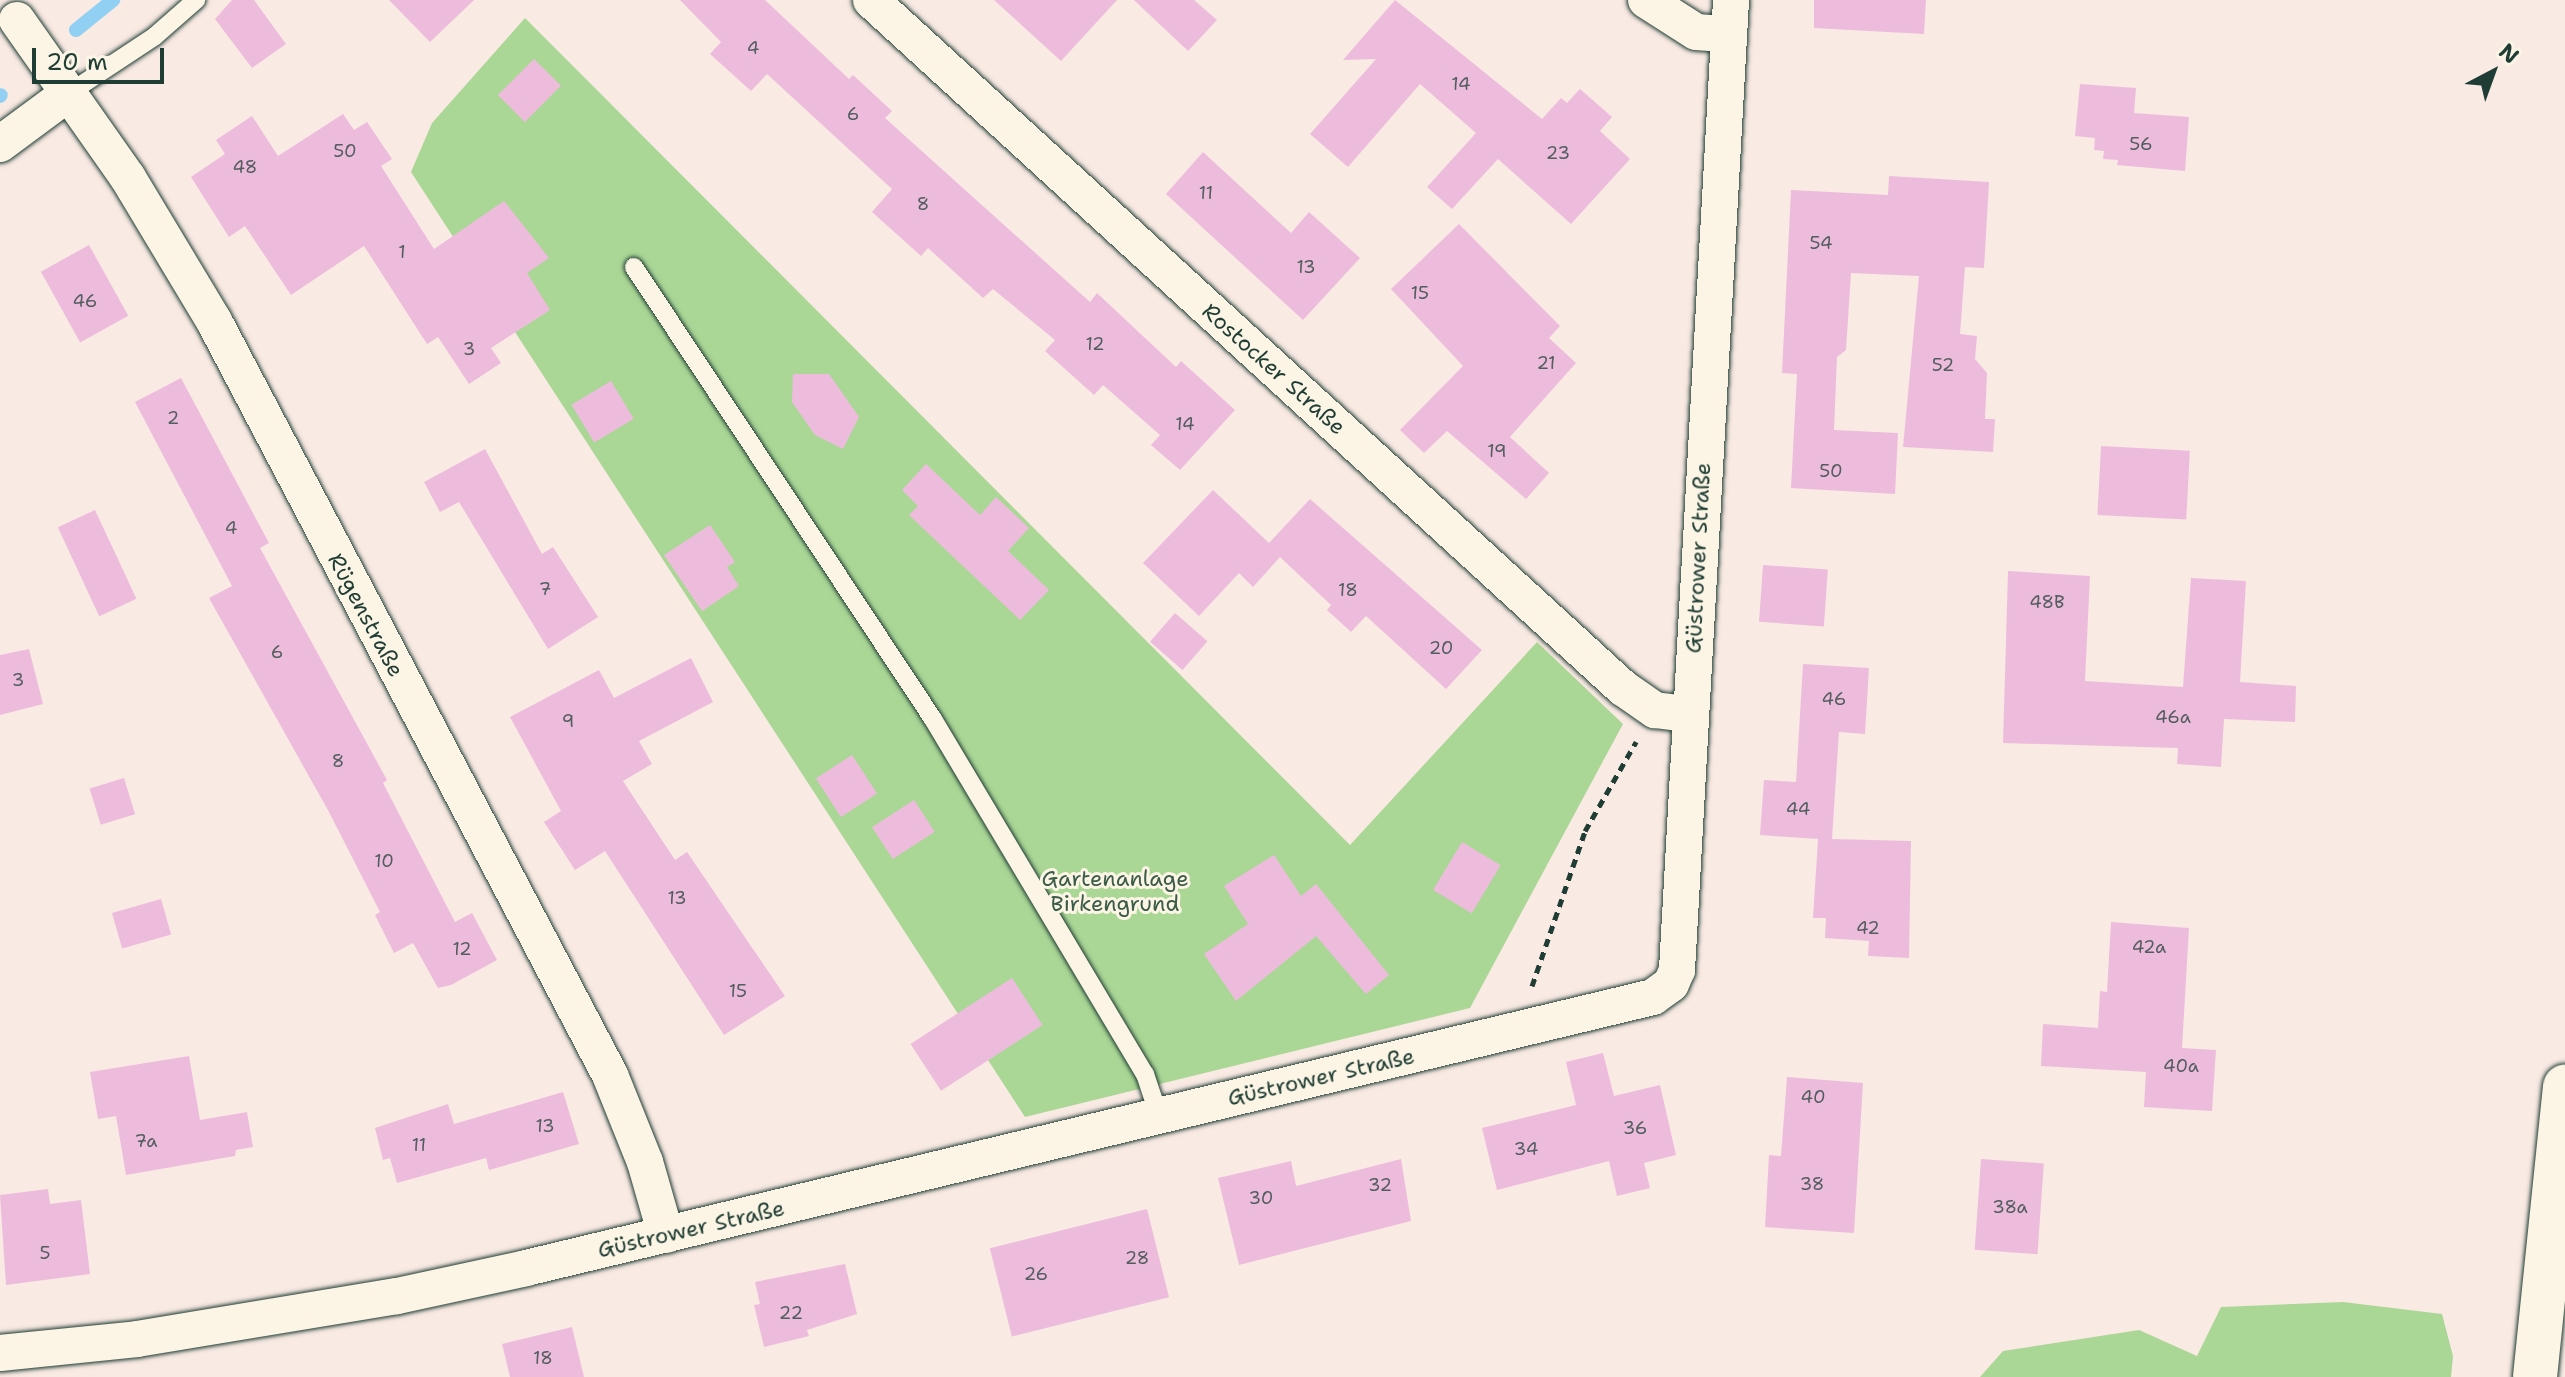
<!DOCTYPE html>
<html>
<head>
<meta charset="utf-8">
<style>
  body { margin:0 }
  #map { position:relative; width:2565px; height:1377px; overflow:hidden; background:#f9eae3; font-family:"Shantell Sans",sans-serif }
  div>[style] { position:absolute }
  .green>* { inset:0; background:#abd796 }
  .stream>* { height:14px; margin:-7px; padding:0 7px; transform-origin:7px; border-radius:7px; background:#92d0f3 }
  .building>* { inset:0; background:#edbcdd; transform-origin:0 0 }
  .path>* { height:5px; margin-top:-2.5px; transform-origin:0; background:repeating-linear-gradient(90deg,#1f3d34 0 8px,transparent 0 14px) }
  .roads { filter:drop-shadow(0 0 2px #1f3d34) drop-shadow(0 0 2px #1f3d34) }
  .service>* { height:18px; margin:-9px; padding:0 9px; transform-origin:9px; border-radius:9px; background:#fcf5e5 }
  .minor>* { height:36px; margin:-18px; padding:0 18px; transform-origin:18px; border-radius:18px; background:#fcf5e5 }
  .motorway>* { height:44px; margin:-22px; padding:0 22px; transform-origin:22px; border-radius:22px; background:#fcf5e5 }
  span { translate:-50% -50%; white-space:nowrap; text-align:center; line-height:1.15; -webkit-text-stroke:6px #fcf5e5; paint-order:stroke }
  .number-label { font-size:18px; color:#525d5e }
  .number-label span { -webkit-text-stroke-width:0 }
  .street-label { font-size:22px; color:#1f3d34 }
  .park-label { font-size:22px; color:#3b5c48 }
  .north { position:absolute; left:2453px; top:32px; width:80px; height:80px; -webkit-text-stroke:6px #fcf5e5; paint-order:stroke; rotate:41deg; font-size:22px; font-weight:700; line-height:32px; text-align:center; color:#1f3d34 }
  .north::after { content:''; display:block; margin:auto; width:28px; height:36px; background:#1f3d34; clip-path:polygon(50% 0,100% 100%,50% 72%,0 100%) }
  .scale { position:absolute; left:32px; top:48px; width:132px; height:36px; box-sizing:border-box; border:4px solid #1f3d34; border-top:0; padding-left:10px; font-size:24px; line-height:28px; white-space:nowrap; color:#1f3d34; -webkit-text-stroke:6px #fcf5e5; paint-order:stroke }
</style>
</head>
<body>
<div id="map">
  <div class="green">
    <i style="clip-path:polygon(525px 18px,1350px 845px,1537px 642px,1623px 724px,1470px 1008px,1025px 1117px,411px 172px,432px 123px)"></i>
    <i style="clip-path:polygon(2343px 1302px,2442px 1314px,2453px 1356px,2451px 1377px,1980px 1377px,2003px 1351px,2139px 1330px,2197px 1356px,2221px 1307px)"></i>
  </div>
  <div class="stream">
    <i style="left:76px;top:30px;width:48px;rotate:-39deg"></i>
    <i style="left:0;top:96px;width:1px;rotate:-45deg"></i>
  </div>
  <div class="building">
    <i style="clip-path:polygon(232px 0,254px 0,286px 44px,252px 68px,215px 19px)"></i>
    <i style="clip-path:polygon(389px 0,474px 0,430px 42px)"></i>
    <i style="clip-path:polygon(680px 0,765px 0,849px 79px,853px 75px,892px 111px,885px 118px,1090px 302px,1097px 293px,1176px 367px,1181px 361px,1235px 410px,1180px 470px,1151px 445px,1160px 435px,1103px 385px,1094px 395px,1045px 351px,1055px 340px,993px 289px,983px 298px,928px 248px,921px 256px,872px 212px,892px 189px,767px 74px,751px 91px,710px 54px,721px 42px)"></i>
    <i style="clip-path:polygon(994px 0,1117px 0,1061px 61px)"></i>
    <i style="clip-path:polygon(1134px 0,1194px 0,1217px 20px,1188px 51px)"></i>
    <i style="clip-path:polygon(1395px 0,1542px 119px,1561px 98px,1567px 103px,1580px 89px,1612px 117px,1600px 131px,1630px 159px,1571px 224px,1498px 159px,1452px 209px,1427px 187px,1476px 133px,1420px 84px,1348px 167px,1310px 134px,1376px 59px,1343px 60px)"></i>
    <i style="clip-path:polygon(1814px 0,1926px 0,1924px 34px,1814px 28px)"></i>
    <i style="left:534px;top:59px;width:38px;height:51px;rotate:45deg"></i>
    <i style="clip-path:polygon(2080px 84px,2136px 88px,2134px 113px,2189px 117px,2185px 171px,2117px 165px,2118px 160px,2103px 159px,2104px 151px,2094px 150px,2095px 138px,2075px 136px)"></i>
    <i style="clip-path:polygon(343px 114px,354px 130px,367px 122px,392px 159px,381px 166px,434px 249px,504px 201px,549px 258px,527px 273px,550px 310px,491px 348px,501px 363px,469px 384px,438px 337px,427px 344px,364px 246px,291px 295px,245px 226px,229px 237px,191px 177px,225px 154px,216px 140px,252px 116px,278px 156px)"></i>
    <i style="clip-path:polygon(1203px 152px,1291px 233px,1309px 212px,1360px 258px,1303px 320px,1166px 194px)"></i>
    <i style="clip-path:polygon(1889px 176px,1989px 182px,1984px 268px,1965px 267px,1960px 334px,1977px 336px,1975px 359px,1987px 373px,1985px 419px,1995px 419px,1993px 452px,1903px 447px,1919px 276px,1851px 273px,1846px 350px,1837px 357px,1834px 430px,1898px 433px,1895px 494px,1791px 488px,1797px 374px,1782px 373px,1791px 190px,1888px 195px)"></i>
    <i style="clip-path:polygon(1459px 224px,1560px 326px,1549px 338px,1576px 363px,1510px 437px,1549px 473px,1526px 499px,1447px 431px,1424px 453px,1400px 430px,1463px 366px,1391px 289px)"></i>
    <i style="left:89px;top:245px;width:81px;height:55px;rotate:61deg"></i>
    <i style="clip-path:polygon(793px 374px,829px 374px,859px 417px,843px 449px,815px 435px,792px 402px)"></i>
    <i style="clip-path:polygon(181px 378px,269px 543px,260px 548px,387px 780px,383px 783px,455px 922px,472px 913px,497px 960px,451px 985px,438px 988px,413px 943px,394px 953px,375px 915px,380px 912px,329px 812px,209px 598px,232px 586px,135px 402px)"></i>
    <i style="left:611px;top:381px;width:44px;height:46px;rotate:59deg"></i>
    <i style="left:2101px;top:446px;width:89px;height:69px;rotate:3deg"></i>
    <i style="clip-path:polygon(485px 449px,542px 554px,553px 547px,598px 617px,548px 649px,459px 502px,440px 512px,424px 482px)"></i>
    <i style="clip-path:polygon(926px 464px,980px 515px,996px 497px,1029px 528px,1008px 551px,1049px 590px,1020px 620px,909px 515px,918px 506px,902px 490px)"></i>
    <i style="clip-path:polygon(1213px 490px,1269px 543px,1310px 499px,1482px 650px,1446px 689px,1366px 616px,1351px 632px,1327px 610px,1331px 605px,1280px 557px,1253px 587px,1239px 573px,1199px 616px,1143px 563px)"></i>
    <i style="left:95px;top:510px;width:98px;height:41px;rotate:65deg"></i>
    <i style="clip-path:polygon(710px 525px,735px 562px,727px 567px,739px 586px,702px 611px,664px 555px)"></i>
    <i style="left:1763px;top:565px;width:65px;height:57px;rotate:4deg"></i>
    <i style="clip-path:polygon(2008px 571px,2090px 576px,2085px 681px,2183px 687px,2191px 578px,2246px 581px,2240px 682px,2296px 686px,2295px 722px,2224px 719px,2221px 767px,2177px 764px,2178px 748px,2003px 743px)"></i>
    <i style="left:1175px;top:613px;width:43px;height:38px;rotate:41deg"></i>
    <i style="clip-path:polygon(29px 649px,43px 704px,0 715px,0 655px)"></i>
    <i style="clip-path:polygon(691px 658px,713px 702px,639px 741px,652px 764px,623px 781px,675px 860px,687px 852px,785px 996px,724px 1035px,605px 851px,575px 870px,544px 822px,561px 811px,510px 717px,599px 670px,614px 698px)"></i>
    <i style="clip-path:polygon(1803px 664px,1869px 668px,1865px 734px,1839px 732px,1832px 839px,1911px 841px,1909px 958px,1868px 956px,1869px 941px,1825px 938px,1826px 918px,1813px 918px,1818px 839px,1760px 835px,1764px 780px,1796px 782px)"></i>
    <i style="left:852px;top:755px;width:46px;height:43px;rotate:57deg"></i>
    <i style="left:124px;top:778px;width:38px;height:36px;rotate:73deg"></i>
    <i style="left:914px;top:800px;width:38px;height:50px;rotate:57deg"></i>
    <i style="left:1462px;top:842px;width:45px;height:56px;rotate:31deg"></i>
    <i style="clip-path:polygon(1274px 855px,1301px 896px,1316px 884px,1389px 975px,1366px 994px,1316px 936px,1236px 1001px,1204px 954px,1248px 924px,1224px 886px)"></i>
    <i style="left:161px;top:899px;width:37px;height:51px;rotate:74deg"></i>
    <i style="clip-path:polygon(2111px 922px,2189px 928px,2182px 1048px,2216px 1050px,2212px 1111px,2144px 1107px,2146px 1072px,2041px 1066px,2043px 1024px,2098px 1028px,2100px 991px,2107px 992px)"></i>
    <i style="left:1012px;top:978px;width:56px;height:121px;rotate:57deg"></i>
    <i style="clip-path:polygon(1603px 1053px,1614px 1096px,1660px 1085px,1676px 1155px,1644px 1163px,1650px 1188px,1617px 1196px,1609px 1161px,1497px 1190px,1482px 1128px,1576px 1105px,1566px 1062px)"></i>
    <i style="clip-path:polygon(189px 1056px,200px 1120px,247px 1112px,253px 1147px,236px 1150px,235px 1156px,126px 1175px,116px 1116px,98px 1119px,90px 1072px)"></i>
    <i style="clip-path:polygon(1787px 1077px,1863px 1083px,1854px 1233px,1765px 1227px,1769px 1155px,1781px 1156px)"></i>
    <i style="clip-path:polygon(563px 1092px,579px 1144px,489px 1170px,486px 1158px,397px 1183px,390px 1158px,383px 1160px,375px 1128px,448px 1104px,454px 1124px)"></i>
    <i style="clip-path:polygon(1401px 1159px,1411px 1221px,1239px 1265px,1218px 1178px,1291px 1161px,1296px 1186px)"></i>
    <i style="left:1981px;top:1159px;width:63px;height:91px;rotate:4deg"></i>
    <i style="clip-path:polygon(48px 1189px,50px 1204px,81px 1200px,90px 1274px,6px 1285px,0 1195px)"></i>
    <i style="left:1147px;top:1209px;width:91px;height:162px;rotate:76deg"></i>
    <i style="clip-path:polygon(845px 1264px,857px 1314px,807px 1330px,809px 1336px,764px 1347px,754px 1305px,760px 1304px,755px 1282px)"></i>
    <i style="clip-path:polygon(572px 1327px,584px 1377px,510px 1377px,502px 1344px)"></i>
  </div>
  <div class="path">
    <i style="left:1532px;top:986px;width:164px;rotate:-71.1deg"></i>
    <i style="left:1585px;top:831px;width:103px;rotate:-60.2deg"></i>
  </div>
  <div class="roads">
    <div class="service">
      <i style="left:69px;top:93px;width:103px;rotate:-33.5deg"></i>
      <i style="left:155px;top:36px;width:55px;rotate:-41.3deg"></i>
      <i style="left:634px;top:267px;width:542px;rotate:56.52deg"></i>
      <i style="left:933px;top:719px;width:413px;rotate:59.2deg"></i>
      <i style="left:1145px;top:1074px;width:44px;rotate:71.6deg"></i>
    </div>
    <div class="minor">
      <i style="left:871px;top:0;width:1019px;rotate:42.46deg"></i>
      <i style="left:1623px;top:688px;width:39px;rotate:35deg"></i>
      <i style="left:1655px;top:710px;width:35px;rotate:7deg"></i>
      <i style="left:1646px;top:0;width:59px;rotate:32.6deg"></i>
      <i style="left:1696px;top:32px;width:32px;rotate:4deg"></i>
      <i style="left:17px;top:20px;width:193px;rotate:54.9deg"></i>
      <i style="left:128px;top:178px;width:167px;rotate:59deg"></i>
      <i style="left:214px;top:321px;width:852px;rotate:62.29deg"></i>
      <i style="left:610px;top:1075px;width:94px;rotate:68.1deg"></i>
      <i style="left:645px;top:1162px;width:76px;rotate:74deg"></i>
      <i style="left:0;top:144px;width:86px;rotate:-36.5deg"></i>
      <i style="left:0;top:1353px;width:138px;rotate:-5.8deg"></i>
      <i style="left:137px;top:1339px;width:264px;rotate:-9.4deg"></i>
      <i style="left:397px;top:1296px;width:132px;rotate:-12.2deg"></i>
      <i style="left:526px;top:1268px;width:1159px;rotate:-13.52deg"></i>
      <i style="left:1653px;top:997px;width:22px;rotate:-36deg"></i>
      <i style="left:1671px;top:984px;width:15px;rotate:-67deg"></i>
      <i style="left:1677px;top:970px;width:972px;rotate:-86.81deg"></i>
    </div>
    <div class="motorway">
      <i style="left:2535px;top:1377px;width:292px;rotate:-84.1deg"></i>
    </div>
  </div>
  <div class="number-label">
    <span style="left:753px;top:48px">4</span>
    <span style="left:1461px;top:84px">14</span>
    <span style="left:853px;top:114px">6</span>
    <span style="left:2141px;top:144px">56</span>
    <span style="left:345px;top:151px">50</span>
    <span style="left:1558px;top:153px">23</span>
    <span style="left:245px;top:167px">48</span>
    <span style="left:1206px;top:193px">11</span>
    <span style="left:923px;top:204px">8</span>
    <span style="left:1821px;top:243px">54</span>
    <span style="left:402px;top:252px">1</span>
    <span style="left:1306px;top:267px">13</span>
    <span style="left:1420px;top:293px">15</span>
    <span style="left:85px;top:301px">46</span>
    <span style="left:1095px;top:344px">12</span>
    <span style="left:469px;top:349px">3</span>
    <span style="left:1546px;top:363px">21</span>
    <span style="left:1943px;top:365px">52</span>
    <span style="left:173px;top:418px">2</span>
    <span style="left:1185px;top:424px">14</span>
    <span style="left:1497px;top:451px">19</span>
    <span style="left:1831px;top:471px">50</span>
    <span style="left:231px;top:528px">4</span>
    <span style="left:545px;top:589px">7</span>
    <span style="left:1348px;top:590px">18</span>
    <span style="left:2047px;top:602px">48B</span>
    <span style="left:1441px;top:648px">20</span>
    <span style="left:277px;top:652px">6</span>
    <span style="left:18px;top:680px">3</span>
    <span style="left:1834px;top:699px">46</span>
    <span style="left:2173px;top:717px">46a</span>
    <span style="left:568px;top:721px">9</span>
    <span style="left:338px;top:761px">8</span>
    <span style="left:1798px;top:809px">44</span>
    <span style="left:384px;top:861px">10</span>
    <span style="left:677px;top:898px">13</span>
    <span style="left:1868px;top:928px">42</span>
    <span style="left:2149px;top:947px">42a</span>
    <span style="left:462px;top:949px">12</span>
    <span style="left:738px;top:991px">15</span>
    <span style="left:2181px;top:1066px">40a</span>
    <span style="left:1813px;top:1097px">40</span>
    <span style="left:545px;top:1126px">13</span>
    <span style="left:1635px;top:1128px">36</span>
    <span style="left:146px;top:1141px">7a</span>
    <span style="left:419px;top:1145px">11</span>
    <span style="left:1526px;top:1149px">34</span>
    <span style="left:1812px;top:1184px">38</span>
    <span style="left:1380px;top:1185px">32</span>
    <span style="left:1261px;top:1198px">30</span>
    <span style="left:2010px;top:1207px">38a</span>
    <span style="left:45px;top:1253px">5</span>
    <span style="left:1137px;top:1258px">28</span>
    <span style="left:1036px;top:1274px">26</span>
    <span style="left:791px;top:1313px">22</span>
    <span style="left:543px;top:1358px">18</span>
  </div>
  <div class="street-label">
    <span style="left:1274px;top:369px;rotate:42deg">Rostocker Straße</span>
    <span style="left:1698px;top:558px;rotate:-87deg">Güstrower Straße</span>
    <span style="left:366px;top:615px;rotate:62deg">Rügenstraße</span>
    <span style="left:1321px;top:1077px;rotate:-13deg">Güstrower Straße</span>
    <span style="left:691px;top:1229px;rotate:-13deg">Güstrower Straße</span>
  </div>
  <div class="park-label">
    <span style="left:1115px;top:891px">Gartenanlage<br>Birkengrund</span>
  </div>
  <div class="north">N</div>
  <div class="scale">20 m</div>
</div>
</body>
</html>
